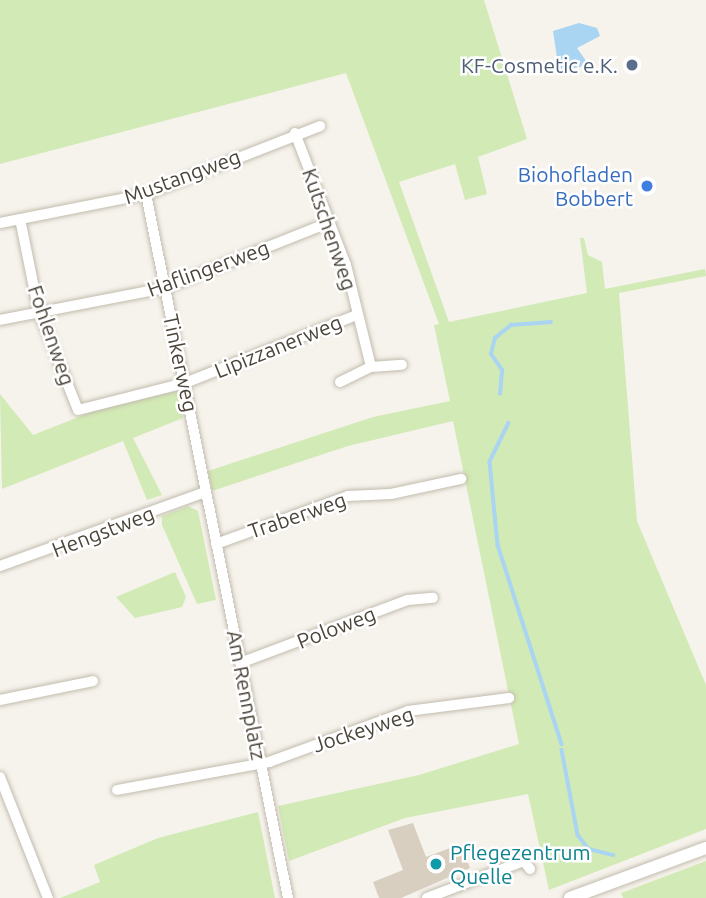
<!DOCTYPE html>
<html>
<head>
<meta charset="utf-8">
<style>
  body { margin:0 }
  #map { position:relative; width:706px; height:898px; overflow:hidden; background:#f6f3ec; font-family:Ubuntu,sans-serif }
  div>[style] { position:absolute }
  .green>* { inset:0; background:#d2eab5 }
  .water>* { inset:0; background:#a9d4f2 }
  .stream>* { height:3.5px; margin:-1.75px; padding:0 1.75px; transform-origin:1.75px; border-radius:1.75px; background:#a9d4f2 }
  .building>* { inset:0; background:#d8cfc1 }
  .roads { filter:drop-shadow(0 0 2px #c2bbae) drop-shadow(0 0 2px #c2bbae) }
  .minor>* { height:10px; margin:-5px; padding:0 5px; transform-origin:5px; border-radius:5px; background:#fff }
  .tertiary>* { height:12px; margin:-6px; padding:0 6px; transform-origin:6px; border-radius:6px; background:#fff }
  .dots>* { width:19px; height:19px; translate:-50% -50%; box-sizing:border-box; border:4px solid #fff; border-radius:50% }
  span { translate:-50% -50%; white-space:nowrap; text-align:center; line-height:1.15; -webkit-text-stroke:5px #fff; paint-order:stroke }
  .service-label { font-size:21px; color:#4e5e75 }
  .right { translate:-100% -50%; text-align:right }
  .shop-label { font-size:21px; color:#366cbe }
  .street-label { font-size:21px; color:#4b4439 }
  .culture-label { font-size:21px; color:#0d838f }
  .left { translate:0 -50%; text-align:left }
</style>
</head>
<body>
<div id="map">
  <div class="green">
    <i style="clip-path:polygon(0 0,484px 0,527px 139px,478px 157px,487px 194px,465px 200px,455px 164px,399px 182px,449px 322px,587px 293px,580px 238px,584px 238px,588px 255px,602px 262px,605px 289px,705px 269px,706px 276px,619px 293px,637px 521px,706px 685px,706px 829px,549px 890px,528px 794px,405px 818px,289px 861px,278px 806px,419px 775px,519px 744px,453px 421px,348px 446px,212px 491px,208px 471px,373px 417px,450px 401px,434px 325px,439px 324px,346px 73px,0 164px)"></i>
    <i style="clip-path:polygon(177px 391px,183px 418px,133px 438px,162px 495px,147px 500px,123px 441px,2px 489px,0 394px,33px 435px,109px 405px)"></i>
    <i style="clip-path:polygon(188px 506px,198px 511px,216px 600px,197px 604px,162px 525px,162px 516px)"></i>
    <i style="clip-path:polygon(175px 572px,186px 597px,182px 607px,135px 618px,116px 597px)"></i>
    <i style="clip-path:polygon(258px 812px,275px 898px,60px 898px,100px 882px,94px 865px,158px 838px)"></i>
    <i style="clip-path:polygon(706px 861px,706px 898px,623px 898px,621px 893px)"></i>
  </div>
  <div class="water">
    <i style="clip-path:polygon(579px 23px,597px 28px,600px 36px,577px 48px,589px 65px,559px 71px,553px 31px)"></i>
  </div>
  <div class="stream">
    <i style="left:500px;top:394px;width:24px;rotate:-85deg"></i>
    <i style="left:502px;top:370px;width:19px;rotate:-125deg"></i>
    <i style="left:491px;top:354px;width:16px;rotate:-76deg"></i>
    <i style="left:495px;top:338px;width:21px;rotate:-39deg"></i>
    <i style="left:511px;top:325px;width:40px;rotate:-4.3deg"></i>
    <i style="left:509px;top:423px;width:43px;rotate:116deg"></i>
    <i style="left:490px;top:462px;width:83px;rotate:84.5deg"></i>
    <i style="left:498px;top:545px;width:209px;rotate:72.2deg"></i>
    <i style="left:562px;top:750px;width:86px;rotate:79.3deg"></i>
    <i style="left:578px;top:835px;width:18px;rotate:52deg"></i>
    <i style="left:589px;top:849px;width:25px;rotate:14deg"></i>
  </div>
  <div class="building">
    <i style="clip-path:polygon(413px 823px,426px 857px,461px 844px,470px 868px,401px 898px,379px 898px,373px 882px,403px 870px,388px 830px)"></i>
  </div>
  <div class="roads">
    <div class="minor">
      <i style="left:295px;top:133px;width:142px;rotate:68.9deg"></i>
      <i style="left:346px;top:265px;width:105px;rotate:76.2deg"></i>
      <i style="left:371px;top:367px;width:31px;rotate:-4deg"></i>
      <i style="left:146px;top:194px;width:718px;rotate:78.6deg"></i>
      <i style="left:20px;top:219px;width:95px;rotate:78.5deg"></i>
      <i style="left:39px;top:312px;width:105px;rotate:68.3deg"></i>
      <i style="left:78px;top:410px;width:110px;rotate:-14.2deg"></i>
      <i style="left:185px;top:383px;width:185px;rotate:-21.6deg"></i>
      <i style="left:0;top:223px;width:149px;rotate:-11.2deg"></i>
      <i style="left:146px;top:194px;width:187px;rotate:-21.3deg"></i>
      <i style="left:0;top:320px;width:168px;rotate:-11deg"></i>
      <i style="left:165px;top:288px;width:178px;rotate:-21.8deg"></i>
      <i style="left:340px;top:382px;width:34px;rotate:-26deg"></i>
      <i style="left:216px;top:544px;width:140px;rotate:-20deg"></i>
      <i style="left:348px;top:496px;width:43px;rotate:-2.7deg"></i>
      <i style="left:391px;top:494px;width:72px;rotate:-12.1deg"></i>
      <i style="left:0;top:566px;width:219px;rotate:-19.8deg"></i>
      <i style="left:240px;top:663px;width:179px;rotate:-20.6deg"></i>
      <i style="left:408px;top:600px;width:25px;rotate:-5deg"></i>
      <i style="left:0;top:700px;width:95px;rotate:-11.5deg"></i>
      <i style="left:0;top:777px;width:130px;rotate:68.4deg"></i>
      <i style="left:117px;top:790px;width:155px;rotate:-10.4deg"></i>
      <i style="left:269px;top:762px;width:148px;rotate:-20.1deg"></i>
      <i style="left:408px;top:711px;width:102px;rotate:-7.3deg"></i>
      <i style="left:427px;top:898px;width:104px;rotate:-20.9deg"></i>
      <i style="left:524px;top:861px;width:10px;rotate:53deg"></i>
    </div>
    <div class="tertiary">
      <i style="left:570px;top:898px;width:145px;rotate:-20.2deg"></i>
    </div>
  </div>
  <div class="dots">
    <i style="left:632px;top:65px;background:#5c6f8a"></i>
    <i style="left:647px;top:186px;background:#3f7fe0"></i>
    <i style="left:436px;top:864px;background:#0f9aa8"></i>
  </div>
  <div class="service-label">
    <span class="right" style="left:618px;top:65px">KF-Cosmetic e.K.</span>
  </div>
  <div class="shop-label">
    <span class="right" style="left:633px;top:186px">Biohofladen<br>Bobbert</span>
  </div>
  <div class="street-label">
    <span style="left:182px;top:176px;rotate:-20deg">Mustangweg</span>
    <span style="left:330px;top:229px;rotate:71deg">Kutschenweg</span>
    <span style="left:208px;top:268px;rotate:-20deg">Haflingerweg</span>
    <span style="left:52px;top:335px;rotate:71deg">Fohlenweg</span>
    <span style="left:278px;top:346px;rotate:-22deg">Lipizzanerweg</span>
    <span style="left:181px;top:363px;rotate:78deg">Tinkerweg</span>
    <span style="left:297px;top:515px;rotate:-19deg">Traberweg</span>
    <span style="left:103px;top:531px;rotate:-21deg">Hengstweg</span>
    <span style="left:336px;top:627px;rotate:-21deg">Poloweg</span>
    <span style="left:247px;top:695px;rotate:79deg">Am Rennplatz</span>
    <span style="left:363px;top:729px;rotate:-18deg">Jockeyweg</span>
  </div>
  <div class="culture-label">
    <span class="left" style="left:450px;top:864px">Pflegezentrum<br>Quelle</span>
  </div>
</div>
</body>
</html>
